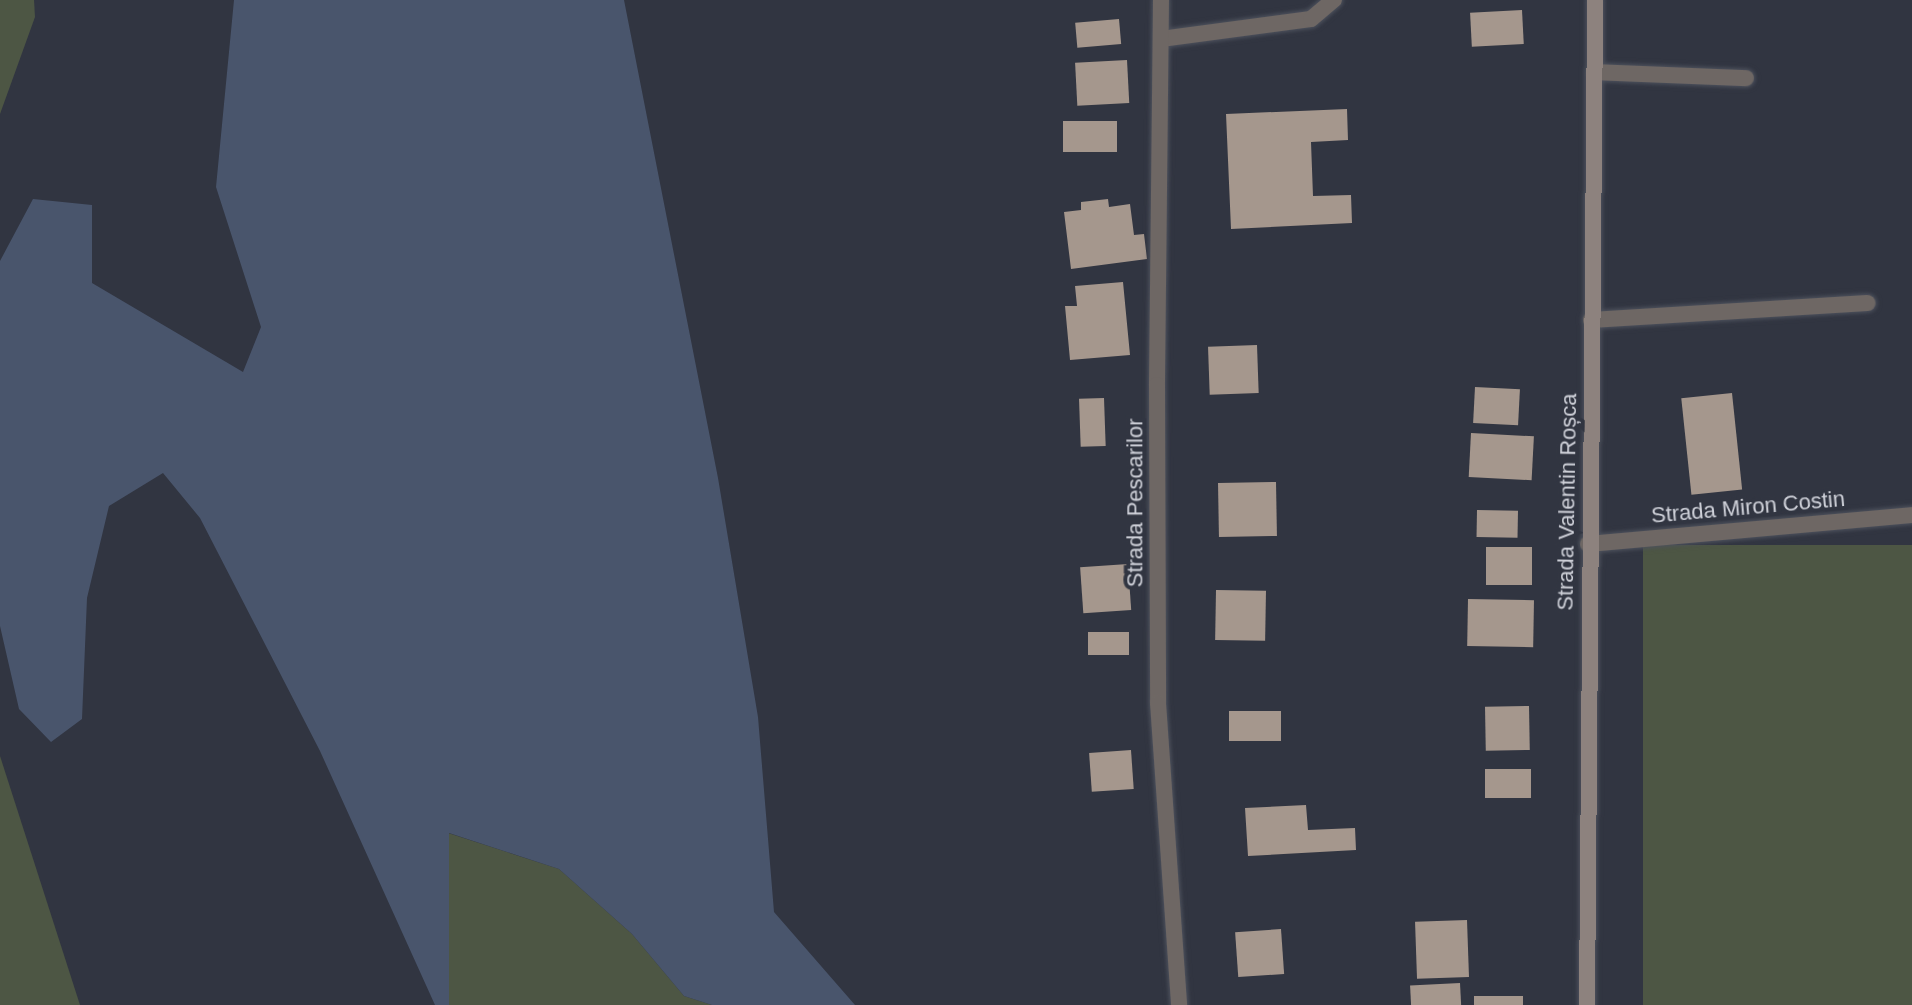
<!DOCTYPE html>
<html>
<head>
<meta charset="utf-8">
<style>
  body { margin:0 }
  #map { position:relative; width:1912px; height:1005px; overflow:hidden; background:#313541; font-family:Helvetica,sans-serif }
  div>[style] { position:absolute }
  .green>* { inset:0; background:#4d5644; transform-origin:0 0 }
  .water>* { inset:0; background:#49556c }
  .building>* { inset:0; background:#a5978d; transform-origin:0 0 }
  .roads { filter:drop-shadow(0 0 2px #4d515c) drop-shadow(0 0 2px #4d515c) }
  .service>* { height:16px; margin:-8px; padding:0 8px; transform-origin:8px; border-radius:8px; background:#6e6764 }
  .minor>* { height:16px; margin:-8px; padding:0 8px; transform-origin:8px; border-radius:8px; background:#6e6764 }
  .secondary>* { height:16px; margin:-8px; padding:0 8px; transform-origin:8px; border-radius:8px; background:#8d827e }
  span { translate:-50% -50%; white-space:nowrap; text-align:center; line-height:1.15; -webkit-text-stroke:8px #313541; paint-order:stroke }
  .street-label { font-size:22px; color:#cfd1d9 }
</style>
</head>
<body>
<div id="map">
  <div class="green">
    <i style="clip-path:polygon(0 0,34px 0,35px 17px,0 114px)"></i>
    <i style="left:1912px;top:545px;width:460px;height:269px;rotate:90deg"></i>
    <i style="clip-path:polygon(0 756px,80px 1005px,0 1005px)"></i>
    <i style="clip-path:polygon(448px 833px,559px 869px,632px 934px,684px 996px,712px 1005px,449px 1005px)"></i>
  </div>
  <div class="water">
    <i style="clip-path:polygon(234px 0,624px 0,718px 478px,758px 717px,774px 912px,855px 1005px,712px 1005px,684px 996px,632px 934px,559px 869px,449px 833px,449px 1005px,435px 1005px,320px 751px,200px 518px,163px 473px,109px 506px,87px 598px,82px 719px,51px 742px,19px 709px,0 626px,0 261px,33px 199px,92px 205px,92px 283px,243px 372px,261px 327px,216px 187px)"></i>
  </div>
  <div class="building">
    <i style="left:1522px;top:10px;width:34px;height:52px;rotate:87deg"></i>
    <i style="left:1119px;top:19px;width:25px;height:44px;rotate:85deg"></i>
    <i style="left:1127px;top:60px;width:43px;height:52px;rotate:87deg"></i>
    <i style="clip-path:polygon(1347px 109px,1348px 140px,1311px 142px,1313px 196px,1351px 195px,1352px 223px,1231px 229px,1226px 114px)"></i>
    <i style="left:1117px;top:121px;width:31px;height:54px;rotate:90deg"></i>
    <i style="clip-path:polygon(1108px 199px,1109px 207px,1130px 204px,1134px 235px,1144px 234px,1147px 259px,1071px 269px,1064px 212px,1081px 210px,1081px 202px)"></i>
    <i style="clip-path:polygon(1123px 282px,1130px 355px,1070px 360px,1065px 306px,1077px 306px,1075px 286px)"></i>
    <i style="left:1257px;top:345px;width:48px;height:49px;rotate:88deg"></i>
    <i style="left:1475px;top:387px;width:45px;height:36px;rotate:3deg"></i>
    <i style="left:1732px;top:393px;width:97px;height:51px;rotate:84deg"></i>
    <i style="left:1104px;top:398px;width:48px;height:25px;rotate:88deg"></i>
    <i style="left:1471px;top:433px;width:63px;height:44px;rotate:3deg"></i>
    <i style="left:1276px;top:482px;width:54px;height:58px;rotate:89deg"></i>
    <i style="left:1477px;top:510px;width:41px;height:27px;rotate:1deg"></i>
    <i style="left:1486px;top:547px;width:46px;height:38px"></i>
    <i style="left:1128px;top:564px;width:46px;height:48px;rotate:86deg"></i>
    <i style="left:1216px;top:590px;width:50px;height:50px;rotate:1deg"></i>
    <i style="left:1468px;top:599px;width:66px;height:47px;rotate:1deg"></i>
    <i style="left:1129px;top:632px;width:23px;height:41px;rotate:90deg"></i>
    <i style="left:1529px;top:706px;width:44px;height:44px;rotate:89deg"></i>
    <i style="left:1229px;top:711px;width:52px;height:30px"></i>
    <i style="left:1131px;top:750px;width:39px;height:42px;rotate:86deg"></i>
    <i style="left:1531px;top:769px;width:29px;height:46px;rotate:90deg"></i>
    <i style="clip-path:polygon(1306px 805px,1308px 830px,1355px 828px,1356px 850px,1248px 856px,1245px 808px)"></i>
    <i style="left:1467px;top:920px;width:57px;height:52px;rotate:88deg"></i>
    <i style="left:1281px;top:929px;width:45px;height:46px;rotate:86deg"></i>
    <i style="left:1460px;top:983px;width:22px;height:50px;rotate:87deg"></i>
    <i style="left:1474px;top:996px;width:49px;height:9px"></i>
  </div>
  <div class="roads">
    <div class="service">
      <i style="left:1161px;top:39px;width:151px;rotate:-7.6deg"></i>
      <i style="left:1311px;top:19px;width:30px;rotate:-40deg"></i>
      <i style="left:1594px;top:72px;width:152px;rotate:2.3deg"></i>
      <i style="left:1591px;top:320px;width:277px;rotate:-3.5deg"></i>
    </div>
    <div class="minor">
      <i style="left:1161px;top:0;width:385px;rotate:90.6deg"></i>
      <i style="left:1157px;top:385px;width:318px;rotate:89.8deg"></i>
      <i style="left:1158px;top:703px;width:303px;rotate:86deg"></i>
      <i style="left:1588px;top:544px;width:325px;rotate:-5.1deg"></i>
    </div>
    <div class="secondary">
      <i style="left:1587px;top:1005px;width:1005px;rotate:-89.54deg"></i>
    </div>
  </div>
  <div class="street-label">
    <span style="left:1567px;top:502px;rotate:-89deg">Strada Valentin Roșca</span>
    <span style="left:1135px;top:503px;rotate:-90deg">Strada Pescarilor</span>
    <span style="left:1748px;top:507px;rotate:-5deg">Strada Miron Costin</span>
  </div>
</div>
</body>
</html>
